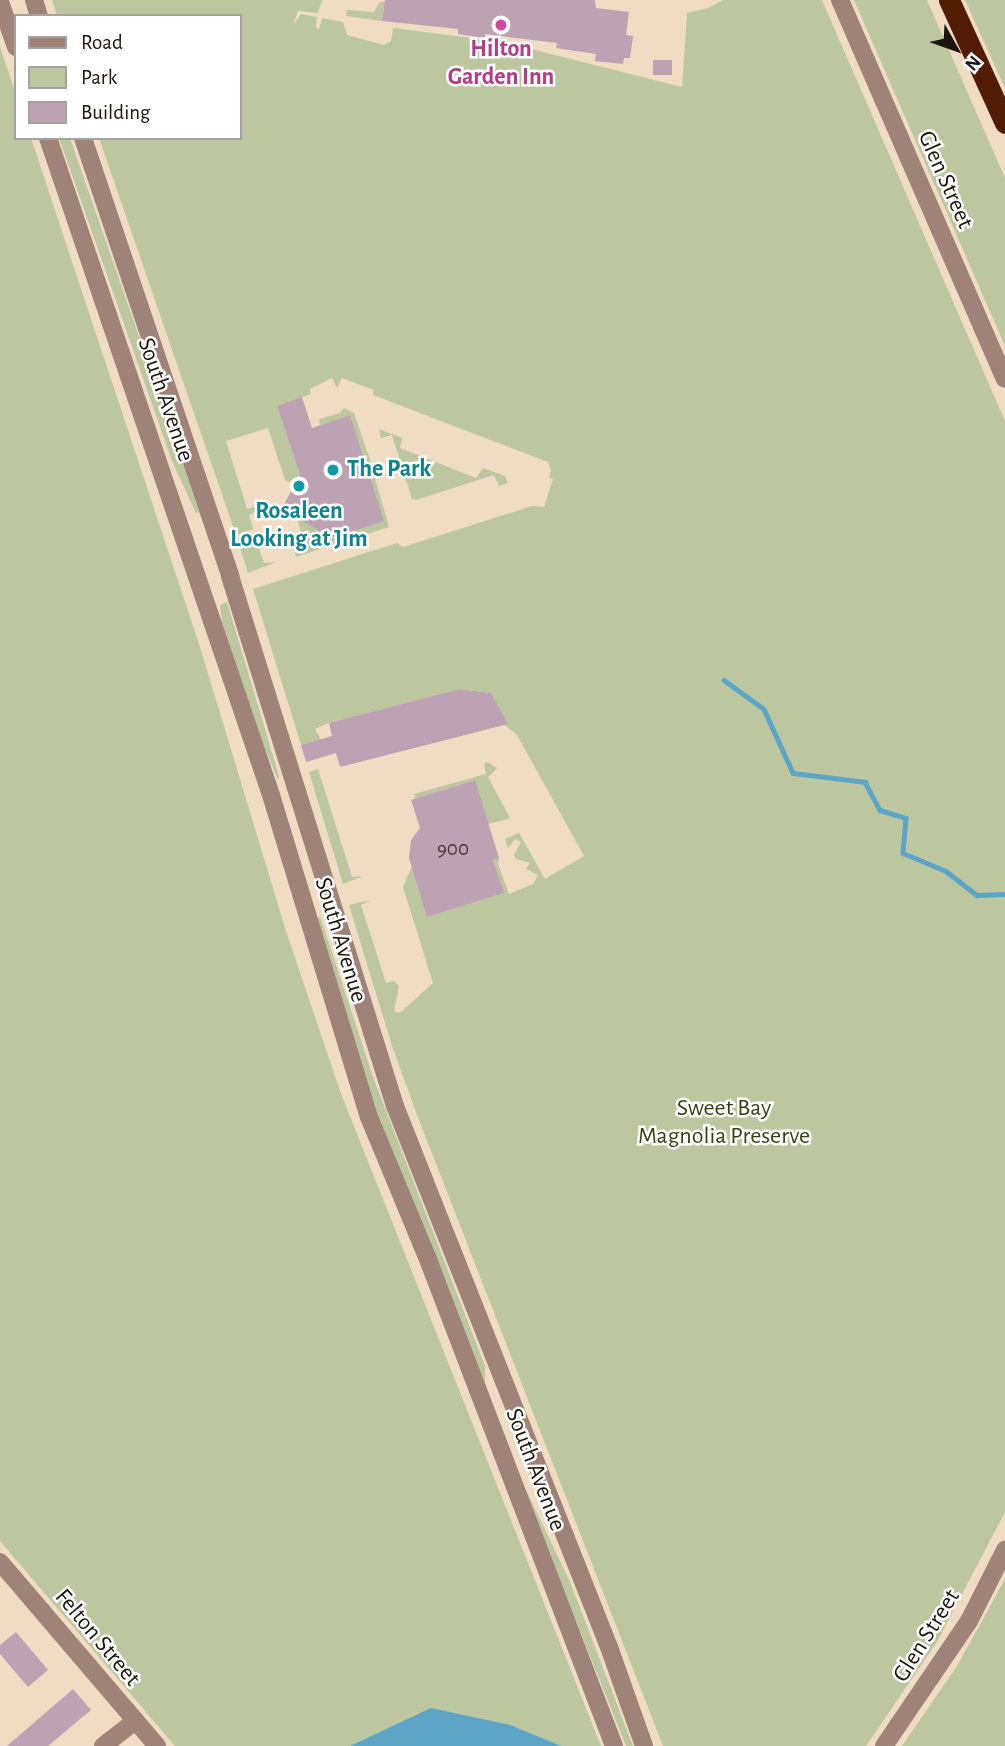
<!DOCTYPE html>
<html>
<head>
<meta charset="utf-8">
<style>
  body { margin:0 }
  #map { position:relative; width:1005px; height:1746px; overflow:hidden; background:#efdcc3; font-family:"Alegreya Sans",sans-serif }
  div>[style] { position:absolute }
  .green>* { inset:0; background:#bcc7a0 }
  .water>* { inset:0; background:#5da5c6 }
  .stream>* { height:4.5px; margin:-2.25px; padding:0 2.25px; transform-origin:2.25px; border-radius:2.25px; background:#5da5c6 }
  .building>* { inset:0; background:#bda2b3; transform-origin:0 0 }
  .minor>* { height:18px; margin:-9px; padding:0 9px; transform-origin:9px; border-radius:9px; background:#a08378 }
  .tertiary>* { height:18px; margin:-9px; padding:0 9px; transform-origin:9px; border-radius:9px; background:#a08378 }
  .motorway>* { height:21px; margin:-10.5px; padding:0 10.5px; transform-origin:10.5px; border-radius:10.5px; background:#521c04 }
  .dots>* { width:19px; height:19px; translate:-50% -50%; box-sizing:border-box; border:4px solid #fff; border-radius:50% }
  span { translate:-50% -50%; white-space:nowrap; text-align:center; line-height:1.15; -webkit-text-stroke:5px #fff; paint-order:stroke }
  .number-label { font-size:21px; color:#443836 }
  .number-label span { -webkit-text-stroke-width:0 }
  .hotel-label { font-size:24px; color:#b23c85; font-weight:700 }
  .street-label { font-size:24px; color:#1b150c }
  .culture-label { font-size:24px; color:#0d838f; font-weight:700 }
  .left { translate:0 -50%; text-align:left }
  .park-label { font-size:24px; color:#364111 }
  .legend { position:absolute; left:14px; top:14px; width:228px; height:126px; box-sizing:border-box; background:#fff; border:2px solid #a4a19e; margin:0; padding:9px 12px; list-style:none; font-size:21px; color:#1b150c }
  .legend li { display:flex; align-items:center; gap:14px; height:35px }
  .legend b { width:35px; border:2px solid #a4a19e }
  .north { position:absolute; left:921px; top:14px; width:70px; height:70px; -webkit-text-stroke:5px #fff; paint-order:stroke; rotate:130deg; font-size:19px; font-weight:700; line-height:28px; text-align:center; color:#1b150c }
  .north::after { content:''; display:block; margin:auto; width:24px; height:32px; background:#1b150c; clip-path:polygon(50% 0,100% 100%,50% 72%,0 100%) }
</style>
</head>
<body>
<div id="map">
  <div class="green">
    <i style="clip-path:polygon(52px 0,322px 0,318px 13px,298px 11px,293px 25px,301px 14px,317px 17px,316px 28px,319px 29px,322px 18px,343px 22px,347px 35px,384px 45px,391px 41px,393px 28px,503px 42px,682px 87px,687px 13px,708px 8px,723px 0,822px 0,1005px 421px,1005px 1512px,937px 1642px,866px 1746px,663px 1746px,417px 1115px,392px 1046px,349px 905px,371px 900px,361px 905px,386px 983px,394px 981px,399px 986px,394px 1011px,400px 1013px,433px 983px,403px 887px,412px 866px,427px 917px,503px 893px,493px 860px,499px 858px,498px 864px,509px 894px,533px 884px,538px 875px,526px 869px,530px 863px,516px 859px,514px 855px,521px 842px,515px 839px,508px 848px,505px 839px,519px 833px,545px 879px,584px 856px,517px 735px,505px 725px,507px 724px,491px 693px,459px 689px,329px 723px,315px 729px,321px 740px,301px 745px,253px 589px,397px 543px,403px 547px,532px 506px,544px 507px,553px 479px,549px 478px,551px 470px,548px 462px,373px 395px,374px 390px,342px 378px,337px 388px,332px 378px,310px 389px,311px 394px,277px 406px,300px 475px,295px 485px,285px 480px,268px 428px,226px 441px,247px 509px,258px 506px,261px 508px,249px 515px,253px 529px,236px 535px,99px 138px,240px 138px,240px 16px,57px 16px)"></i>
    <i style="clip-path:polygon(854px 0,927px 0,1005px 178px,1005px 346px)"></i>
    <i style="clip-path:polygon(965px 0,1005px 0,1005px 88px)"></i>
    <i style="clip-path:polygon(385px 1px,382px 21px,346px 16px,347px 10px,374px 12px,379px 3px)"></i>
    <i style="clip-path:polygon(0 47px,16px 94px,16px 138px,31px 138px,200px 647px,286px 931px,340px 1091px,601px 1746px,175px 1746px,0 1541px)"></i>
    <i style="clip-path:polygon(59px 138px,70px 138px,180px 454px,199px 512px,196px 513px,172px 461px)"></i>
    <i style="clip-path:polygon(344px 408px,354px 413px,372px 466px,367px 468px,350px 416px,320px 425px,319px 419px,340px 413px)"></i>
    <i style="clip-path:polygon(379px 429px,402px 438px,400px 448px,476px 478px,483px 468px,505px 476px,508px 483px,499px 486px,494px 475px,416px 500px,412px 499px,392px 435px,381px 438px)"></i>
    <i style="clip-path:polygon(374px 475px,389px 527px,296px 557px,295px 553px,306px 549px,298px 522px,308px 503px,321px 542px,383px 521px,369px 476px)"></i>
    <i style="clip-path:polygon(254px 533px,264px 563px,276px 562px,248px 573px,237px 538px)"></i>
    <i style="clip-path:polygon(227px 602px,279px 776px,278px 780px,251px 717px,222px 622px,220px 605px)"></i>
    <i style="clip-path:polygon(487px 762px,497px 768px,488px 777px,510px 818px,508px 819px,488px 824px,474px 780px,415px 799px,414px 794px,486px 774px,484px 764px)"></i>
    <i style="clip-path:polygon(318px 769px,352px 877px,363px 876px,343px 884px,309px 772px)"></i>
    <i style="clip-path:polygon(320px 916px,373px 1077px,485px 1366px,485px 1383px,363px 1078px,316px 920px)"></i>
    <i style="clip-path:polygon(526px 1490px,570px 1582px,633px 1746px,626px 1746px,524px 1491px)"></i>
    <i style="clip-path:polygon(1005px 1579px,1005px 1746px,902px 1746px,957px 1666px)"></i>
  </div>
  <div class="water">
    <i style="clip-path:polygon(431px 1708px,510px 1725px,561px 1746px,350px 1746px)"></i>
  </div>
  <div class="stream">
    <i style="left:724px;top:680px;width:49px;rotate:35.9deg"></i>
    <i style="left:764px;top:709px;width:70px;rotate:65.6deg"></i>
    <i style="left:793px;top:773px;width:73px;rotate:7.1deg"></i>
    <i style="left:865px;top:782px;width:32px;rotate:62deg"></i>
    <i style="left:880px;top:810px;width:27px;rotate:17deg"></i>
    <i style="left:906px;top:818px;width:35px;rotate:95deg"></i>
    <i style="left:903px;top:853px;width:47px;rotate:22.7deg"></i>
    <i style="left:946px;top:871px;width:39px;rotate:38deg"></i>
    <i style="left:977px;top:895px;width:28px;rotate:-2deg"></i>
  </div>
  <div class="building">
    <i style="clip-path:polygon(385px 0,595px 0,596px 8px,629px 12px,626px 35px,633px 36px,630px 58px,624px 58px,623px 64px,595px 61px,596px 54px,556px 48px,557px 43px,485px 34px,485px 38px,458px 34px,458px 29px,382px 21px)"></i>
    <i style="left:653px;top:60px;width:19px;height:15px"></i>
    <i style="clip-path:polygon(302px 397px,312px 428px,350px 415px,384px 521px,321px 542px,317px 529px,281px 510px,300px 475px,277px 406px)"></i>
    <i style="clip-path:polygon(459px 689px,491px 693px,508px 724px,340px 767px,336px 753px,306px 762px,301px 745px,332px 736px,329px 723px)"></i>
    <i style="clip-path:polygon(475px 780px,499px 858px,493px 860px,504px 893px,427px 917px,409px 858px,411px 840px,420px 828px,411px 800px)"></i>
    <i style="clip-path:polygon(16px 1632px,48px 1670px,28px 1687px,0 1654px,0 1645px)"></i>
    <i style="clip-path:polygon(73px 1689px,91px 1710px,48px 1746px,7px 1746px)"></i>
  </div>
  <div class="minor">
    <i style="left:0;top:1562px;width:242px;rotate:49.5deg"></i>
    <i style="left:103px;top:1746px;width:41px;rotate:-38deg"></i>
  </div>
  <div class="tertiary">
    <i style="left:34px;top:0;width:17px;rotate:73deg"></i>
    <i style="left:840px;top:0;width:413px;rotate:66.5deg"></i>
    <i style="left:0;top:2px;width:48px;rotate:70.4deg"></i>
    <i style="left:48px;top:138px;width:694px;rotate:71.25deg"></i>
    <i style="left:271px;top:795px;width:337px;rotate:73.1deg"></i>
    <i style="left:369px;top:1117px;width:157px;rotate:67.5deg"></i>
    <i style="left:429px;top:1262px;width:518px;rotate:69.08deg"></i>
    <i style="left:83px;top:138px;width:462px;rotate:71.4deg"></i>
    <i style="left:230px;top:576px;width:555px;rotate:72.71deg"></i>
    <i style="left:395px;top:1106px;width:582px;rotate:68.42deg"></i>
    <i style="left:609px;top:1647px;width:105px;rotate:70.5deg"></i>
    <i style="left:884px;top:1746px;width:151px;rotate:-55.8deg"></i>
    <i style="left:969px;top:1621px;width:80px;rotate:-63.1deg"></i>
  </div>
  <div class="motorway">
    <i style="left:949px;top:0;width:135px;rotate:65.5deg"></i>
  </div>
  <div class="dots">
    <i style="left:501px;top:25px;background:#d1479c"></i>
    <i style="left:333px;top:470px;background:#0f9aa8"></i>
    <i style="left:299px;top:486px;background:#0f9aa8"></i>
  </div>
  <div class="number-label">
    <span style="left:453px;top:849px">900</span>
  </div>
  <div class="hotel-label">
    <span style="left:501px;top:64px">Hilton<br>Garden Inn</span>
  </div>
  <div class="street-label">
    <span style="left:945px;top:180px;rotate:66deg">Glen Street</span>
    <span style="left:165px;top:400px;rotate:71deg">South Avenue</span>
    <span style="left:340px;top:940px;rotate:73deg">South Avenue</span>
    <span style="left:535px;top:1470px;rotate:69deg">South Avenue</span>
    <span style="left:927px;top:1636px;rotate:-58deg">Glen Street</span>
    <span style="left:97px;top:1638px;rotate:50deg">Felton Street</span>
  </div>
  <div class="culture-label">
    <span class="left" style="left:347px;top:470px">The Park</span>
    <span style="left:299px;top:526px">Rosaleen<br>Looking at Jim</span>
  </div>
  <div class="park-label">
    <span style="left:724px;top:1123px">Sweet Bay<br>Magnolia Preserve</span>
  </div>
  <ul class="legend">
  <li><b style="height:9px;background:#a08378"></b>Road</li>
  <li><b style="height:19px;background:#bcc7a0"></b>Park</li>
  <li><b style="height:19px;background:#bda2b3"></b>Building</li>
  </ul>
  <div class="north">N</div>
</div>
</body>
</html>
